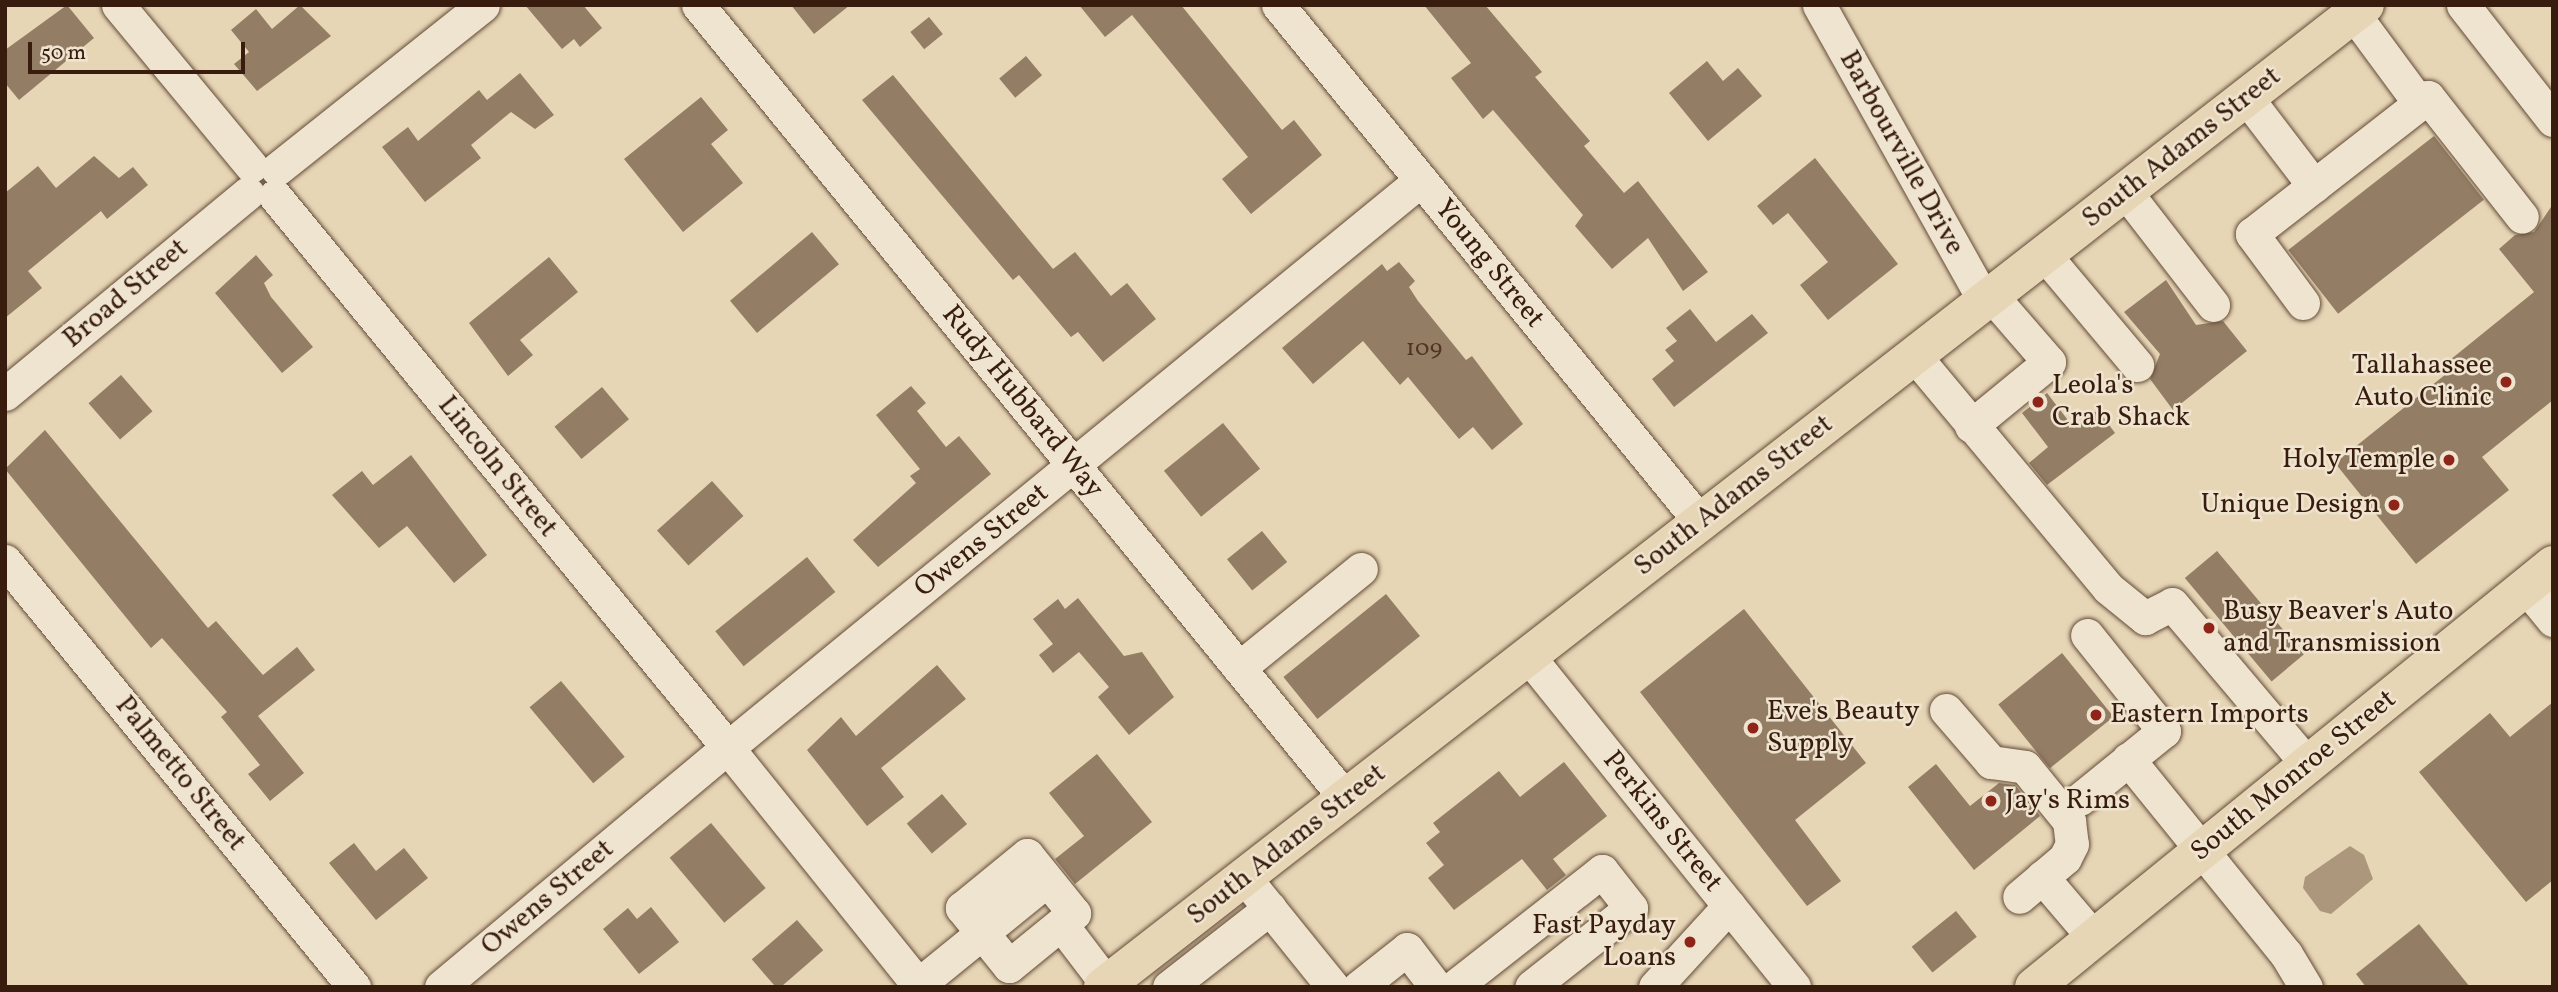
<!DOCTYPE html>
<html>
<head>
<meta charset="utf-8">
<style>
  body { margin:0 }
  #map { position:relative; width:2558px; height:992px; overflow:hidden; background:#e7d6b6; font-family:Vollkorn,serif }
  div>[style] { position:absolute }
  .water>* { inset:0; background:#ac977d }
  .building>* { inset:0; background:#937d65; transform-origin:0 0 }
  .roads { filter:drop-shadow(0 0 2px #644b38) drop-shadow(0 0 2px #644b38) }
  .minor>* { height:33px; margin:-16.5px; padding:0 16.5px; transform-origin:16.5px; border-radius:16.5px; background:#efe4d0 }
  .major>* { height:38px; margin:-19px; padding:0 19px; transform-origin:19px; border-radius:19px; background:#e7d6b6 }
  .dots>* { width:19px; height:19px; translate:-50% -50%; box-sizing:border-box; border:4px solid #efe4d0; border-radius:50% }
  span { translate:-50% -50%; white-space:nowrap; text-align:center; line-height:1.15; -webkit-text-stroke:5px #efe4d0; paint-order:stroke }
  .number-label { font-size:24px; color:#4f3524 }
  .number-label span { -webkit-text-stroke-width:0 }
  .street-label { font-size:28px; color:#381d0e }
  .poi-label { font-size:28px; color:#381d0e }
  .right { translate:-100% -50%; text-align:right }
  .left { translate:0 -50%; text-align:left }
  .frame { position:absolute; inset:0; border:7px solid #381d0e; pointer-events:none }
  .scale { position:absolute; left:28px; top:42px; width:217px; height:32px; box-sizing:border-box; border:4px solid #381d0e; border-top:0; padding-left:9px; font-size:21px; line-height:24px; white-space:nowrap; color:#381d0e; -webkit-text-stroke:5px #efe4d0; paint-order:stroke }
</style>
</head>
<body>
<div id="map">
  <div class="water">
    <i style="clip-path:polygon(2350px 846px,2364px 855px,2373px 879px,2331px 914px,2320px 911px,2303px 888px,2305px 877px)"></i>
  </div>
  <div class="building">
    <i style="clip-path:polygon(67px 5px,94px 38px,19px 100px,5px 83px,5px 50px)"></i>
    <i style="clip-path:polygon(300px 5px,331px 36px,257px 91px,234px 64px,249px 52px,231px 30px,256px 9px,272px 29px)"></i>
    <i style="clip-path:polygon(525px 5px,583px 5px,602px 28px,580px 47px,574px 39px,562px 49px)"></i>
    <i style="clip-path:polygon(791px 5px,850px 5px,814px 34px)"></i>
    <i style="clip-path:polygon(1079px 5px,1181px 5px,1282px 130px,1294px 120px,1322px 155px,1251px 214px,1222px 179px,1248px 157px,1132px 15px,1105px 37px)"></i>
    <i style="clip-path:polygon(1424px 5px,1485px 5px,1542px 72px,1535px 77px,1590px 141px,1584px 146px,1624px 193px,1638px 181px,1708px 272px,1683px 291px,1648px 238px,1612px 269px,1575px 226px,1583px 215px,1493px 110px,1483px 119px,1451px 78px,1471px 63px)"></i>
    <i style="left:929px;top:17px;width:22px;height:24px;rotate:51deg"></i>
    <i style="left:1026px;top:56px;width:25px;height:35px;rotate:50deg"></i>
    <i style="clip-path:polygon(1707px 61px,1723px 81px,1738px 68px,1762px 96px,1708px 141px,1669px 93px)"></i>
    <i style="clip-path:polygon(520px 73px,554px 115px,535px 129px,511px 112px,471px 145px,481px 158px,425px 202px,382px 147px,408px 127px,418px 141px,479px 90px,487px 100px)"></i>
    <i style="clip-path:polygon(893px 75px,1053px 269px,1075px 252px,1111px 296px,1127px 283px,1156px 319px,1103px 362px,1078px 332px,1071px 337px,1019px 275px,1013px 280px,862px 100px)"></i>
    <i style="clip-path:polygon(701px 97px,728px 130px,711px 144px,743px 183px,683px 232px,624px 159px)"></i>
    <i style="left:2434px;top:136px;width:81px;height:185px;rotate:52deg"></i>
    <i style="clip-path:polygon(94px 156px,119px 178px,133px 167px,148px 185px,107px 219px,101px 211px,28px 271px,42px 288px,5px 318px,5px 193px,38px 166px,56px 188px)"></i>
    <i style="clip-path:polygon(1815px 158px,1898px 264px,1828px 320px,1800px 285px,1828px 262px,1788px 213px,1773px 225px,1757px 206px)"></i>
    <i style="clip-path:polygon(2553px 204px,2553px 400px,2482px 457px,2509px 490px,2416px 564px,2335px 463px,2451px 370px,2445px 364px,2534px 292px,2499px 249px,2515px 235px,2534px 232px)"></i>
    <i style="left:812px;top:232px;width:42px;height:107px;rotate:50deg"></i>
    <i style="clip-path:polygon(256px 255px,273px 275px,264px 283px,271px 297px,313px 347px,282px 373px,215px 293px)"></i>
    <i style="clip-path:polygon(549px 257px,578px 292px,520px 340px,533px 355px,508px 376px,469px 323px)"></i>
    <i style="clip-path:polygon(1399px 262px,1415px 281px,1409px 287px,1418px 301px,1466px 360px,1472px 356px,1523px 424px,1492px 450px,1473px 427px,1459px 439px,1408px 377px,1400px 385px,1363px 341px,1313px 384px,1282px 348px,1382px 264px,1387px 271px)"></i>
    <i style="clip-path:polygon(2166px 280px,2196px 325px,2223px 321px,2247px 351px,2173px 410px,2150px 379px,2160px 354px,2124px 312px)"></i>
    <i style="clip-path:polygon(1690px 309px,1716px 342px,1752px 314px,1768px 333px,1674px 407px,1652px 379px,1674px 361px,1665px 350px,1677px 341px,1666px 328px)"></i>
    <i style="left:121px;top:375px;width:48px;height:43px;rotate:49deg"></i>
    <i style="clip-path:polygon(911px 386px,926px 403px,917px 411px,946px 447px,959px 436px,991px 474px,878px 567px,853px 540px,916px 483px,910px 476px,920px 469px,876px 415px)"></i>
    <i style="left:602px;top:387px;width:42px;height:62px;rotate:50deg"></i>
    <i style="clip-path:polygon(2047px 393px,2074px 428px,2098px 410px,2115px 433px,2047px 485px,2029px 463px,2048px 447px,2022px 413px)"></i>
    <i style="left:1223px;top:423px;width:59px;height:76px;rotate:51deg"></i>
    <i style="clip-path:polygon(45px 430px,208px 628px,216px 621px,263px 675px,297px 647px,315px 670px,258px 716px,304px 773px,270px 801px,248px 774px,260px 765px,221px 717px,227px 712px,162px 638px,151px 648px,5px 469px)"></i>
    <i style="clip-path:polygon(411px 455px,487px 555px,454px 583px,407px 526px,379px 548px,332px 495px,362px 471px,373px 485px)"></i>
    <i style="left:712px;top:481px;width:47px;height:74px;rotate:48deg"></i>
    <i style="left:1262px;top:531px;width:40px;height:45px;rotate:51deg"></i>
    <i style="left:2217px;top:551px;width:135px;height:42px;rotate:50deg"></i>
    <i style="left:807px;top:557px;width:45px;height:118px;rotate:51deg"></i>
    <i style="left:1386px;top:594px;width:54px;height:132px;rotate:51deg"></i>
    <i style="clip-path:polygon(1078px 598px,1124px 656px,1142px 652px,1174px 697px,1129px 735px,1098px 697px,1109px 687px,1079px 652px,1053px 673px,1039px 655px,1053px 644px,1033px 619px,1058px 599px,1065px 609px)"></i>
    <i style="clip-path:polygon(1744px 609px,1866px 763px,1795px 820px,1841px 881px,1807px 906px,1640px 692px)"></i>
    <i style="left:2062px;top:653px;width:82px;height:82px;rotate:51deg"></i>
    <i style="clip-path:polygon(937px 665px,966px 699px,881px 768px,904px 797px,867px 826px,807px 750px,841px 717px,856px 736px)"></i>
    <i style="left:561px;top:681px;width:99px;height:41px;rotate:50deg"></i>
    <i style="clip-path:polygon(2553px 702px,2553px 880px,2526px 902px,2419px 772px,2490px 713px,2510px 737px)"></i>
    <i style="clip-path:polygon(1097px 754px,1152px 822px,1075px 884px,1055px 859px,1084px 836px,1049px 793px)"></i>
    <i style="clip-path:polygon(1564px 762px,1607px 816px,1553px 859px,1566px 875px,1547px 890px,1522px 859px,1454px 910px,1428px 878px,1444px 865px,1426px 843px,1440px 832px,1433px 823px,1499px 771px,1520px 797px)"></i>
    <i style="clip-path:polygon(1936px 764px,1970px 806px,1999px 783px,2015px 785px,2040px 816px,1974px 870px,1908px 787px)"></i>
    <i style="left:942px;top:794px;width:39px;height:46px;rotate:50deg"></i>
    <i style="left:711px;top:823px;width:85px;height:54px;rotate:50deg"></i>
    <i style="clip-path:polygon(354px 843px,376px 871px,404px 848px,428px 878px,376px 920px,329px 863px)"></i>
    <i style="clip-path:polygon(651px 907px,679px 942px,639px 974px,603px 929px,628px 908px,637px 919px)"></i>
    <i style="left:1956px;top:911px;width:33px;height:57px;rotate:51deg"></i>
    <i style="left:797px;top:920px;width:40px;height:60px;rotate:49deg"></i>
    <i style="clip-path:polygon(2419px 924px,2470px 987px,2366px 987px,2356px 974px)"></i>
  </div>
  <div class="roads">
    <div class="minor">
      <i style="left:118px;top:5px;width:209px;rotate:50.4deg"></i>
      <i style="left:698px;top:5px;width:1025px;rotate:50.78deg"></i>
      <i style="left:1278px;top:5px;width:669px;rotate:50.76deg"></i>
      <i style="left:1819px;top:5px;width:338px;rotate:60.8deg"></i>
      <i style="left:2347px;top:5px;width:123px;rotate:53.6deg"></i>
      <i style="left:2463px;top:5px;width:146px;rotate:52deg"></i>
      <i style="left:2246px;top:97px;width:112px;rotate:52.6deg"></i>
      <i style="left:277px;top:169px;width:263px;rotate:-38.5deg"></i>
      <i style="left:2125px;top:191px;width:144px;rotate:52.3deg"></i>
      <i style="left:275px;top:196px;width:701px;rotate:50.61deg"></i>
      <i style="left:2044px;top:254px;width:145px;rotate:50deg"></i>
      <i style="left:2303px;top:303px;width:86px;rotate:-126.5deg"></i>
      <i style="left:2252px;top:234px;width:223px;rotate:-37.9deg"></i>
      <i style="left:2428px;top:97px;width:152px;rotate:51.9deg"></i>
      <i style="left:1914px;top:355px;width:303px;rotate:50.2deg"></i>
      <i style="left:2108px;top:588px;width:48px;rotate:39deg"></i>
      <i style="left:2145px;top:618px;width:30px;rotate:-27deg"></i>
      <i style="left:2172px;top:604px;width:211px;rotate:49.8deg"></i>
      <i style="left:5px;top:394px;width:315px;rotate:-39.6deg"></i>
      <i style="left:1971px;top:426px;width:101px;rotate:-39.4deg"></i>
      <i style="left:2049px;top:362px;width:89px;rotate:-130.9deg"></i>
      <i style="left:5px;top:561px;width:551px;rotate:50.67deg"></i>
      <i style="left:2526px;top:587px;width:43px;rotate:50.7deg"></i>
      <i style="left:1529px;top:657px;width:423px;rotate:51.2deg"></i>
      <i style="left:1239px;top:668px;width:157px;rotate:-39.1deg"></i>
      <i style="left:1946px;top:710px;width:69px;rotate:49.1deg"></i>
      <i style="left:1991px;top:762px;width:34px;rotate:8deg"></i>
      <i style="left:2025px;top:767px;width:70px;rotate:50.8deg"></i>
      <i style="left:2069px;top:821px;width:23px;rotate:83deg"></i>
      <i style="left:2072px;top:844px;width:16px;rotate:117deg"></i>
      <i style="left:2065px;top:858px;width:60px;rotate:139.7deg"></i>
      <i style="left:737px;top:740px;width:884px;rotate:-39.31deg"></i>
      <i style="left:735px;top:757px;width:295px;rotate:51.2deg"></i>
      <i style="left:2128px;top:759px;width:251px;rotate:51deg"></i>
      <i style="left:2286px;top:954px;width:39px;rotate:59deg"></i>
      <i style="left:2080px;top:799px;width:108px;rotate:-39deg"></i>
      <i style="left:2164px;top:731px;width:123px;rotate:-128.7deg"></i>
      <i style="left:1027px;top:855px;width:75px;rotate:51deg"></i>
      <i style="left:1074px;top:913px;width:84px;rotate:140.8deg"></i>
      <i style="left:1009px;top:966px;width:75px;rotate:-129deg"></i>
      <i style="left:962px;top:908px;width:84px;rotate:-39.2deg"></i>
      <i style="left:2042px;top:877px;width:80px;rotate:49.6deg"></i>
      <i style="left:1245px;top:878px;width:140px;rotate:51.1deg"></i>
      <i style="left:1061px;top:924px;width:79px;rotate:52.7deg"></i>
      <i style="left:918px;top:985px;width:166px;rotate:-39.1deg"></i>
      <i style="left:441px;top:987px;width:361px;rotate:-39.9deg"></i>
      <i style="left:1169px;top:987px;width:128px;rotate:-38deg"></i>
      <i style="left:1359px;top:987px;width:61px;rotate:-38.4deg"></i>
      <i style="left:1407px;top:949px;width:48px;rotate:52.7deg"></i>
      <i style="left:1454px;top:987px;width:188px;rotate:-38.1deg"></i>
      <i style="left:1602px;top:871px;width:47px;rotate:51.9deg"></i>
      <i style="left:1631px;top:908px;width:127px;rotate:141.7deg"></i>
      <i style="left:1655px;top:987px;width:110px;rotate:-47.6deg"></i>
    </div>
    <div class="major">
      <i style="left:1103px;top:987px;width:1599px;rotate:-37.89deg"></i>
      <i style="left:2034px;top:987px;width:669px;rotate:-39.11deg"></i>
    </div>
  </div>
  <div class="dots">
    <i style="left:2506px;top:382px;background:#8f2418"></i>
    <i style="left:2038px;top:402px;background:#8f2418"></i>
    <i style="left:2449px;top:460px;background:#8f2418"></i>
    <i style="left:2394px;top:505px;background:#8f2418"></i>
    <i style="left:2209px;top:628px;background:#8f2418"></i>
    <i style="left:2096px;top:715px;background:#8f2418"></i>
    <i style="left:1753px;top:728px;background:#8f2418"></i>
    <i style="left:1991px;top:801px;background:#8f2418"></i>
    <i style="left:1690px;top:942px;background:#8f2418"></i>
  </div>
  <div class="number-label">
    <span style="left:1424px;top:350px">109</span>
  </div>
  <div class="street-label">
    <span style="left:2182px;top:148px;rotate:-38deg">South Adams Street</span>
    <span style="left:1901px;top:153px;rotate:61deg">Barbourville Drive</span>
    <span style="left:1489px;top:264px;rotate:51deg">Young Street</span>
    <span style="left:126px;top:294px;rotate:-40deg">Broad Street</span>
    <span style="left:1022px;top:402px;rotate:51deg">Rudy Hubbard Way</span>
    <span style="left:497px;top:467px;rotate:51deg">Lincoln Street</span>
    <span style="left:1734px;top:496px;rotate:-38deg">South Adams Street</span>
    <span style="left:982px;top:541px;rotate:-39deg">Owens Street</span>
    <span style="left:180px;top:774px;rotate:51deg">Palmetto Street</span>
    <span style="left:2294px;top:776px;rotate:-39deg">South Monroe Street</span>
    <span style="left:1662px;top:822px;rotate:51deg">Perkins Street</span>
    <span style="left:1287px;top:845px;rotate:-38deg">South Adams Street</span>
    <span style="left:548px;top:898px;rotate:-40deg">Owens Street</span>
  </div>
  <div class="poi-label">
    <span class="right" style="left:2492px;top:382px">Tallahassee<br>Auto Clinic</span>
    <span class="left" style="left:2052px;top:402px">Leola's<br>Crab Shack</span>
    <span class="right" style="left:2435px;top:460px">Holy Temple</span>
    <span class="right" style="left:2380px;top:505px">Unique Design</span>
    <span class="left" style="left:2223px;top:628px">Busy Beaver's Auto<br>and Transmission</span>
    <span class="left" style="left:1767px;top:728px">Eve's Beauty<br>Supply</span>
    <span class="left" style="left:2110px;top:715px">Eastern Imports</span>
    <span class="left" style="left:2005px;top:801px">Jay's Rims</span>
    <span class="right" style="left:1676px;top:942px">Fast Payday<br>Loans</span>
  </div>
  <div class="frame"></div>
  <div class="scale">50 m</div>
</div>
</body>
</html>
